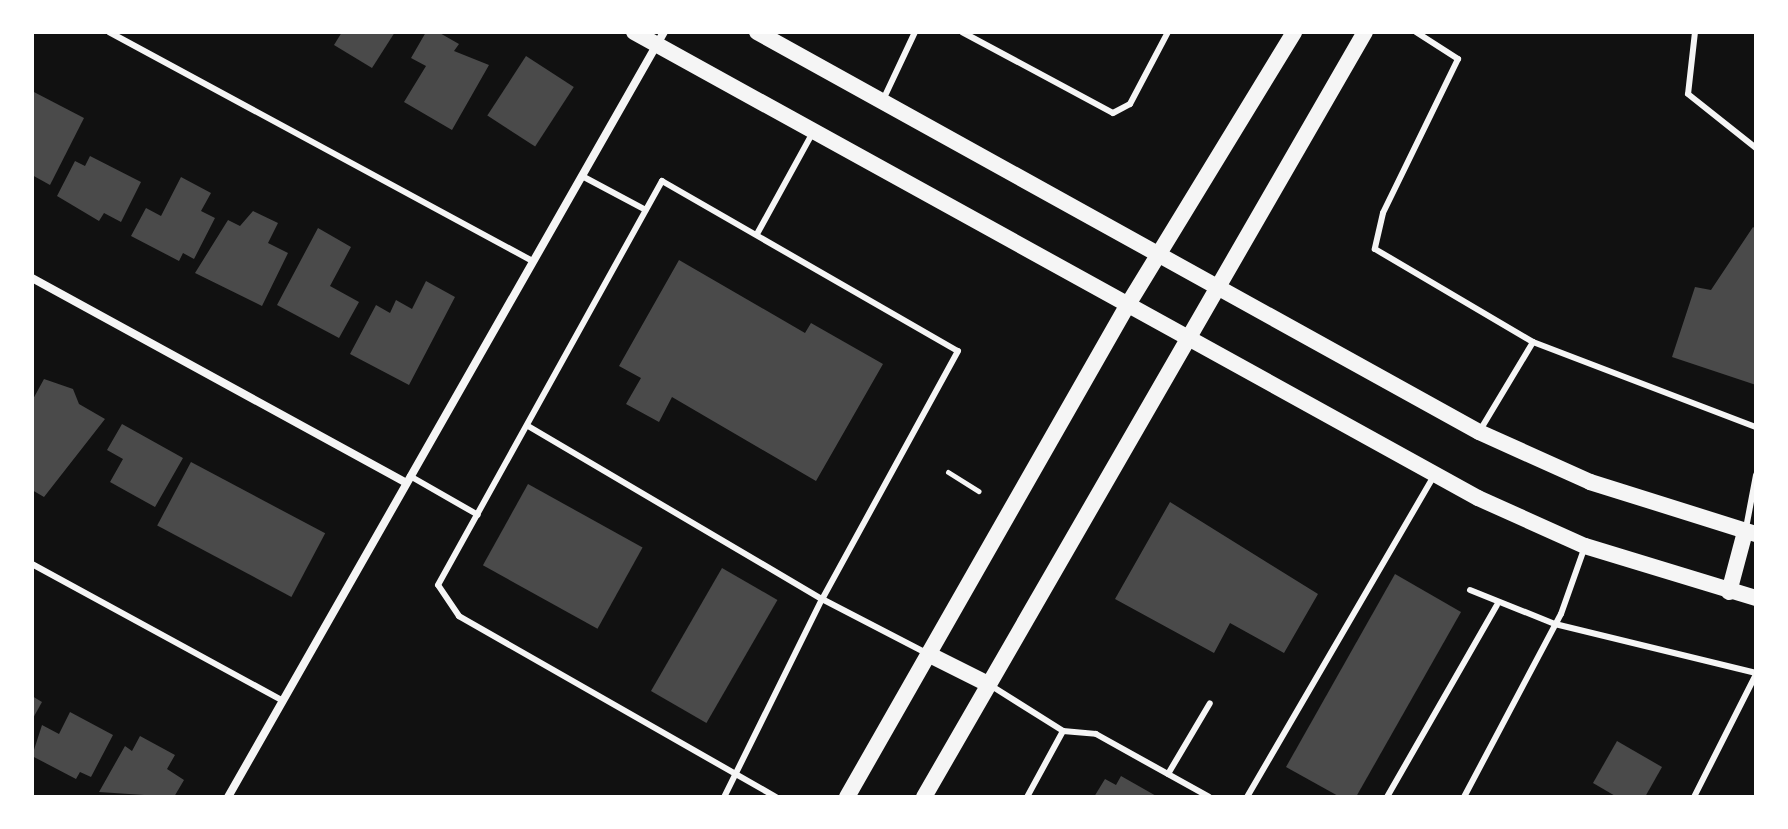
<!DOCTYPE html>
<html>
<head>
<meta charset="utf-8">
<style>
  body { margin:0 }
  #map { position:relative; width:1788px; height:829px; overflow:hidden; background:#111; font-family:Inter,sans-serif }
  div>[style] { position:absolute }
  .building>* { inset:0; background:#4a4a4a; transform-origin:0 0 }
  .path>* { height:5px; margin:-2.5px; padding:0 2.5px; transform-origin:2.5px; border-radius:2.5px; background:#f5f5f5 }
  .service>* { height:6px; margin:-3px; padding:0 3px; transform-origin:3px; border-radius:3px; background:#f5f5f5 }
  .minor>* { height:8px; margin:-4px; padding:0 4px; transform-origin:4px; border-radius:4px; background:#f5f5f5 }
  .secondary>* { height:16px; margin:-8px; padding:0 8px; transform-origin:8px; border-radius:8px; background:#f5f5f5 }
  span { translate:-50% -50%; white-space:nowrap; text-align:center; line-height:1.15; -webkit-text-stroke:6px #fff; paint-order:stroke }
  .frame { position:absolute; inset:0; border:34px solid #fff; pointer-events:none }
</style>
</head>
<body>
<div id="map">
  <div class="building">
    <i style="clip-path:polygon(342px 32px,395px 32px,372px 68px,334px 45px)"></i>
    <i style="clip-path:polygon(426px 32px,438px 32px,459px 44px,454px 51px,489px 65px,452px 130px,404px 102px,426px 66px,411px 58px)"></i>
    <i style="left:526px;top:56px;width:57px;height:71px;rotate:33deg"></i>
    <i style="clip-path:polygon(32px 91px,84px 118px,50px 185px,32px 175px)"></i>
    <i style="clip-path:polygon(90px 156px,141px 182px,121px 222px,104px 213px,99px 221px,57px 196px,75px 161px,85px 166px)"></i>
    <i style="clip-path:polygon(181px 177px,211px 193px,201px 211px,215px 218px,194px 259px,183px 253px,179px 261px,131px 236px,146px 208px,161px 216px)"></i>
    <i style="clip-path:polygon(253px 211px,278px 223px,268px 243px,288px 253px,262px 306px,195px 273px,228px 220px,240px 226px)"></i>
    <i style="clip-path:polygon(1753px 227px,1756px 229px,1756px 385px,1672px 357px,1695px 287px,1711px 290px)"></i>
    <i style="clip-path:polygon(318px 228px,351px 247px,330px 286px,359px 302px,339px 338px,277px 305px)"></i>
    <i style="clip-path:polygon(679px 260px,805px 333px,811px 323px,883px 364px,816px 481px,672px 397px,659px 422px,626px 404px,641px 378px,619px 366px)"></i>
    <i style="clip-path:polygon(426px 281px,455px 297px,409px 385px,350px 354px,376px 305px,390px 313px,396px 300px,412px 309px)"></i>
    <i style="clip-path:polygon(44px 379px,73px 389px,79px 404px,105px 419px,44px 497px,32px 490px,32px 401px)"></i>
    <i style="clip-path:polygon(122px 424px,183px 458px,155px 507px,110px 482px,123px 459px,107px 450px)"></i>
    <i style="left:191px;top:462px;width:152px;height:72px;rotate:28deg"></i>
    <i style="left:528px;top:484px;width:131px;height:93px;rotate:29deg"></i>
    <i style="clip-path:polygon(1170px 502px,1318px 594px,1284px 653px,1230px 623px,1214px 653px,1115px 599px)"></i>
    <i style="left:722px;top:568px;width:64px;height:142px;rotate:30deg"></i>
    <i style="clip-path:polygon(1395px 574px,1461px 612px,1356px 797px,1340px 797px,1286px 767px)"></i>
    <i style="clip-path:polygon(32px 696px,42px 702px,32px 720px)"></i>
    <i style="clip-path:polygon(70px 712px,113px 735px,91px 777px,80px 772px,76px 779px,32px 756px,42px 725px,59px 734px)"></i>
    <i style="clip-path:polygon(140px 736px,175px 755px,167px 769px,184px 780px,174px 797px,99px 792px,125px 746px,132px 751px)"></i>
    <i style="clip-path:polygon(1617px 741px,1662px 767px,1645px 797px,1617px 797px,1593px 783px)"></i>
    <i style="clip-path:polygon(1121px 776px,1158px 797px,1094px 797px,1105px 779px,1116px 785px)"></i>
  </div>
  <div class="path">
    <i style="left:948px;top:472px;width:36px;rotate:32deg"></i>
  </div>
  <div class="service">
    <i style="left:109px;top:32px;width:482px;rotate:28.4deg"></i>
    <i style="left:962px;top:32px;width:171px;rotate:28.2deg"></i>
    <i style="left:1113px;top:113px;width:19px;rotate:-28deg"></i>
    <i style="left:1130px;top:104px;width:81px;rotate:-62.2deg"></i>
    <i style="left:1416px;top:32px;width:50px;rotate:32.7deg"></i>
    <i style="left:1458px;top:59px;width:171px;rotate:116deg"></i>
    <i style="left:1383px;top:213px;width:37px;rotate:103deg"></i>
    <i style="left:1375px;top:249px;width:183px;rotate:30.5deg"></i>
    <i style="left:1533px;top:342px;width:239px;rotate:20.9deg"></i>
    <i style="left:1695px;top:32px;width:62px;rotate:96.4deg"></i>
    <i style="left:1688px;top:94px;width:87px;rotate:38.5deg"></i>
    <i style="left:883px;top:100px;width:75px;rotate:-64.8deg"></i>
    <i style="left:582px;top:176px;width:72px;rotate:28deg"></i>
    <i style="left:757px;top:234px;width:116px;rotate:-61.2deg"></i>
    <i style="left:528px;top:426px;width:341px;rotate:30.5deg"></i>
    <i style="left:822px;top:599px;width:221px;rotate:116.3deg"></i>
    <i style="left:1479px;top:432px;width:105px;rotate:-59deg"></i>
    <i style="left:410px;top:476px;width:78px;rotate:29.8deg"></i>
    <i style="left:1746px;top:528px;width:54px;rotate:-79.3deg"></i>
    <i style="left:32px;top:564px;width:286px;rotate:28.6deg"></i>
    <i style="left:1470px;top:590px;width:92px;rotate:21.8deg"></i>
    <i style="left:1555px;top:624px;width:207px;rotate:13.7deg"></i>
    <i style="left:990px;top:685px;width:86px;rotate:32.2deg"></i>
    <i style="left:1063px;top:731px;width:75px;rotate:118.6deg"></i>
    <i style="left:1063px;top:731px;width:33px;rotate:5deg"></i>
    <i style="left:1096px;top:734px;width:129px;rotate:29.1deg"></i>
    <i style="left:1168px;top:774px;width:82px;rotate:-59.4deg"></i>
    <i style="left:776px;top:797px;width:365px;rotate:-150.3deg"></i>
    <i style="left:459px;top:616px;width:37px;rotate:-124deg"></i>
    <i style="left:438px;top:585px;width:462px;rotate:-61deg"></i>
    <i style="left:662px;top:181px;width:341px;rotate:29.9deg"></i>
    <i style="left:958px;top:351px;width:283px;rotate:118.7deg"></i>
    <i style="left:822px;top:599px;width:119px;rotate:27.4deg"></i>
    <i style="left:1247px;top:797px;width:374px;rotate:-59.8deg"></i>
    <i style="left:1387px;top:797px;width:221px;rotate:-60.2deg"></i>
    <i style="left:1464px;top:797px;width:207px;rotate:-62.1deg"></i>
    <i style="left:1561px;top:614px;width:69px;rotate:-70.5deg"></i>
    <i style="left:1694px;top:797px;width:138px;rotate:-63.2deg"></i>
  </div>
  <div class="minor">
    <i style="left:32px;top:278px;width:426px;rotate:28.7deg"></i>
    <i style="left:228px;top:797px;width:881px;rotate:-60.32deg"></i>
  </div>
  <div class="secondary">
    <i style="left:634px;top:32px;width:964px;rotate:28.9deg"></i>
    <i style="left:1478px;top:498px;width:117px;rotate:24.2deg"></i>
    <i style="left:1585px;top:546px;width:179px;rotate:16.9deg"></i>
    <i style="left:757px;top:32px;width:825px;rotate:28.99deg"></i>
    <i style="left:1479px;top:432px;width:122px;rotate:24.2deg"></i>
    <i style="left:1590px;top:482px;width:174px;rotate:17.4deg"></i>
    <i style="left:1729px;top:592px;width:62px;rotate:-75.1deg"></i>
    <i style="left:928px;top:654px;width:67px;rotate:26.6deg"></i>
    <i style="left:847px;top:797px;width:565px;rotate:-60.31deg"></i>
    <i style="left:1127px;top:306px;width:321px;rotate:-58.6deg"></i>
    <i style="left:924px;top:797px;width:883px;rotate:-60.04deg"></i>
  </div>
  <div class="frame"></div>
</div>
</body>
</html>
